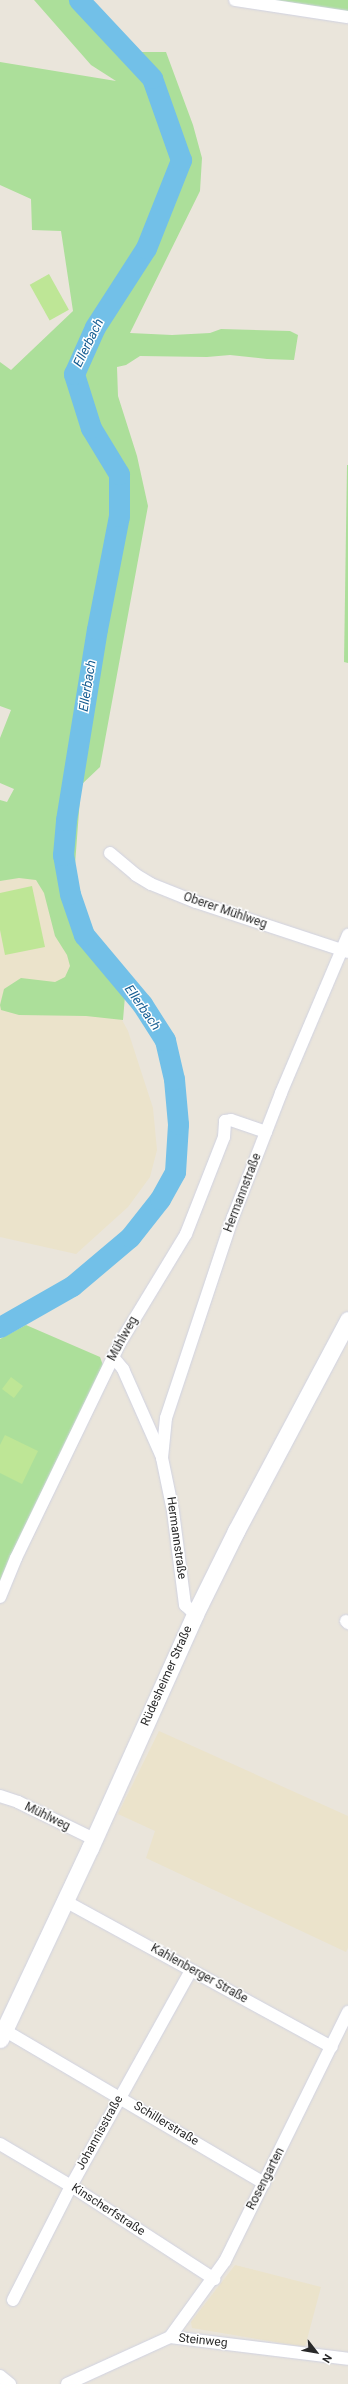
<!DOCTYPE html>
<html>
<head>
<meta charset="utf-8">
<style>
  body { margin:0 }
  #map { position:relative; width:348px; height:2384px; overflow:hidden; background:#eae5db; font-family:Roboto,sans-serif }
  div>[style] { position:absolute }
  .education>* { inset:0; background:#ebe3cb }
  .green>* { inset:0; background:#acdf9a }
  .pitch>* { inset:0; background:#bee696; transform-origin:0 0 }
  .river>* { height:21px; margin:-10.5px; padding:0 10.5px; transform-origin:10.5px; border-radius:10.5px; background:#72c0e8 }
  .roads { filter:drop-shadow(0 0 1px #d0d2e1) drop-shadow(0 0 1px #d0d2e1) }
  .street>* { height:12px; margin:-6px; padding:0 6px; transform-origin:6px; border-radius:6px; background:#fff }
  .secondary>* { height:17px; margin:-8.5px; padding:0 8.5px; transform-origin:8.5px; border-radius:8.5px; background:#fff }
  span { translate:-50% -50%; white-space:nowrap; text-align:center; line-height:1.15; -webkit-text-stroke:3px #fff; paint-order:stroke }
  .street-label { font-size:12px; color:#292929 }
  .water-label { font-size:13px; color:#145d92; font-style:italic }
  .north { position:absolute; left:296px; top:2332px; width:40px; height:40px; -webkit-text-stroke:3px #fff; paint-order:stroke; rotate:121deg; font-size:11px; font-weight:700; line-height:16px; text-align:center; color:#292929 }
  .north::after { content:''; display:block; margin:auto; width:14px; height:18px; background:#292929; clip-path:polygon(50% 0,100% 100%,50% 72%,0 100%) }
</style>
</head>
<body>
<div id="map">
  <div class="education">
    <i style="clip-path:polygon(57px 846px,87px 954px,128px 1031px,153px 1108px,157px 1150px,150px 1177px,128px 1207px,76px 1254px,0 1237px,0 855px)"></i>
    <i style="clip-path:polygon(159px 1731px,348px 1816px,348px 1948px,346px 1952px,146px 1858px,155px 1831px,118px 1814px)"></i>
    <i style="clip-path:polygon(235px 2265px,321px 2287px,305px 2347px,192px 2328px,191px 2322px)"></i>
  </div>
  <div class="green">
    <i style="clip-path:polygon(34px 0,88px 0,107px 22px,141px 52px,166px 52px,193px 125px,202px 158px,200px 191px,130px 333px,172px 335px,210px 333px,221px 329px,290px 331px,298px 335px,294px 360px,267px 359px,230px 355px,207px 357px,140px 356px,126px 365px,117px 367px,118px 396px,137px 456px,148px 506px,100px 767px,81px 785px,74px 878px,88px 928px,97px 946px,127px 972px,123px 1020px,86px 1016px,19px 1015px,1px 1010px,0 1005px,4px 989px,21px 978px,55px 982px,65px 977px,70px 966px,67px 955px,55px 936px,44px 893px,36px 880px,19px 878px,0 881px,0 800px,7px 802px,14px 789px,0 783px,0 738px,11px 710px,0 706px,0 362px,11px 370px,73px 311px,61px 231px,32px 230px,31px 199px,0 185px,0 62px,116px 81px,91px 65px)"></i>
    <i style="clip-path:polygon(271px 0,348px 0,348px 12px)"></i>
    <i style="clip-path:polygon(347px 465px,348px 465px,348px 663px,344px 662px)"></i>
    <i style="clip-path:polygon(26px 1325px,100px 1357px,104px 1368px,0 1584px,0 1339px)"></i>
  </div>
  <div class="pitch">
    <i style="left:49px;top:274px;width:41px;height:22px;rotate:61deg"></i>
    <i style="clip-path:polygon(32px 886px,45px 947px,5px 955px,0 930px,0 893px)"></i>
    <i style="left:11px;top:1377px;width:15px;height:15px;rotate:37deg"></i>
    <i style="clip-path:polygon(5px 1435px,38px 1451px,22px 1484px,0 1473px,0 1445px)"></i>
  </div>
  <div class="river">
    <i style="left:0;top:1327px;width:83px;rotate:-29.7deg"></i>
    <i style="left:72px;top:1286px;width:76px;rotate:-40.2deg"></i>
    <i style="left:130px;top:1237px;width:48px;rotate:-51.7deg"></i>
    <i style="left:160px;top:1199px;width:31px;rotate:-61deg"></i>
    <i style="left:175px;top:1172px;width:48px;rotate:-86.4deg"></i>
    <i style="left:178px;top:1124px;width:45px;rotate:-95.1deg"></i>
    <i style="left:174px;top:1079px;width:40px;rotate:-103deg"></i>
    <i style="left:165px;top:1040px;width:43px;rotate:-122.6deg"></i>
    <i style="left:142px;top:1004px;width:90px;rotate:-130deg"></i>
    <i style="left:84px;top:935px;width:43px;rotate:-108.9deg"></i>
    <i style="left:70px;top:894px;width:40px;rotate:-100deg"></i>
    <i style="left:63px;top:855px;width:35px;rotate:-85deg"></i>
    <i style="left:66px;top:820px;width:193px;rotate:-80.8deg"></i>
    <i style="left:97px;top:629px;width:115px;rotate:-79deg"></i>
    <i style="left:119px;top:516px;width:42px;rotate:-90deg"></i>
    <i style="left:119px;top:474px;width:54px;rotate:-121.3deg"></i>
    <i style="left:91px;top:428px;width:57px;rotate:-107.5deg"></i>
    <i style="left:74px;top:374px;width:51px;rotate:-65.9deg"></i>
    <i style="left:95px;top:327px;width:94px;rotate:-57.2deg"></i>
    <i style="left:146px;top:248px;width:95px;rotate:-68.3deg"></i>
    <i style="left:181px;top:160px;width:87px;rotate:-109.5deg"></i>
    <i style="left:152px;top:78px;width:107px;rotate:-133.1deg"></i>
  </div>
  <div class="roads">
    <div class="street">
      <i style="left:235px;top:0;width:114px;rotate:8.6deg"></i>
      <i style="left:110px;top:853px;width:34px;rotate:40deg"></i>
      <i style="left:136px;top:875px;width:17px;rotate:31deg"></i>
      <i style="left:151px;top:884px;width:48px;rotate:21.8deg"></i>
      <i style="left:196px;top:902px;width:160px;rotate:18.2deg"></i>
      <i style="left:113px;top:1357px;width:16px;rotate:50deg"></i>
      <i style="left:123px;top:1369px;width:96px;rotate:66.1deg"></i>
      <i style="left:0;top:1597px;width:42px;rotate:-67.7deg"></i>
      <i style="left:16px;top:1558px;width:239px;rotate:-64.2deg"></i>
      <i style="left:120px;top:1343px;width:127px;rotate:-58.8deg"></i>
      <i style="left:186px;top:1234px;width:104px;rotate:-68.6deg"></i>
      <i style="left:224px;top:1137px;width:16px;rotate:-86deg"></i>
      <i style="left:225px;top:1121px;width:6px;rotate:-9deg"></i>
      <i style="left:231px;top:1120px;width:37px;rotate:19deg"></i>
      <i style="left:195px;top:1614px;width:13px;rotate:-138deg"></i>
      <i style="left:185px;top:1605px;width:95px;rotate:-97.3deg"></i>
      <i style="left:173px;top:1511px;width:54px;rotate:-101.7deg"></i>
      <i style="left:162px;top:1458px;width:40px;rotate:-84.3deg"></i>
      <i style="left:166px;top:1418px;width:212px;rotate:-71.6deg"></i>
      <i style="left:233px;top:1217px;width:133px;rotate:-68.8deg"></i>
      <i style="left:281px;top:1093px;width:172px;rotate:-67deg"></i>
      <i style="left:346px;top:1621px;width:3px;rotate:45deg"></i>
      <i style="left:0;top:1796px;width:19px;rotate:18deg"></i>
      <i style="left:18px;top:1802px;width:85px;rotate:26deg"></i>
      <i style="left:65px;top:1901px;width:304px;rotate:28.7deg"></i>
      <i style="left:4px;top:2030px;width:302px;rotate:30.5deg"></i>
      <i style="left:0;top:2144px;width:82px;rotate:30.6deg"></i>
      <i style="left:71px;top:2186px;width:171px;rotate:33deg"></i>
      <i style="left:13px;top:2300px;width:128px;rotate:-63deg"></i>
      <i style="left:71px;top:2186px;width:247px;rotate:-60.9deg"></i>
      <i style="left:170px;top:2337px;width:94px;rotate:-54.1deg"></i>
      <i style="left:225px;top:2261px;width:278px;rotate:-63.7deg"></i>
      <i style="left:0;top:2376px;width:13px;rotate:39deg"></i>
      <i style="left:67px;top:2384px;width:113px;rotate:-24.5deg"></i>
      <i style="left:170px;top:2337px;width:179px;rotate:7deg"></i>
    </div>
    <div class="secondary">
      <i style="left:0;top:2039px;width:211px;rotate:-64.8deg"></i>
      <i style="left:90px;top:1848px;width:256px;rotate:-65.8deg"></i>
      <i style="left:195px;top:1614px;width:93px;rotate:-63.7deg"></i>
      <i style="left:236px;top:1531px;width:239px;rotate:-62deg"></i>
    </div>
  </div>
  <div class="street-label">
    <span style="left:225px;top:911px;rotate:19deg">Oberer Mühlweg</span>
    <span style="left:243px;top:1193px;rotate:-69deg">Hermannstraße</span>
    <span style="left:123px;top:1339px;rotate:-61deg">Mühlweg</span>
    <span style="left:176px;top:1538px;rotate:82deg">Hermannstraße</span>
    <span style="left:167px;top:1676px;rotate:-66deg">Rüdesheimer Straße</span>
    <span style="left:47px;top:1817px;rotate:26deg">Mühlweg</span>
    <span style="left:199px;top:1974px;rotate:29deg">Kahlenberger Straße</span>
    <span style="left:166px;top:2124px;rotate:31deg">Schillerstraße</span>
    <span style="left:100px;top:2133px;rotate:-61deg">Johannisstraße</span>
    <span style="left:266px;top:2179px;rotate:-63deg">Rosengarten</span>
    <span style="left:108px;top:2210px;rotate:33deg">Kinscherfstraße</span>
    <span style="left:203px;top:2341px;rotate:6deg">Steinweg</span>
  </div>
  <div class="water-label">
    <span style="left:89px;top:343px;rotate:-64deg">Ellerbach</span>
    <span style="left:88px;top:686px;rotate:-81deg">Ellerbach</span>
    <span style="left:142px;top:1008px;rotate:55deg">Ellerbach</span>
  </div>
  <div class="north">N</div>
</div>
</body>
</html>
